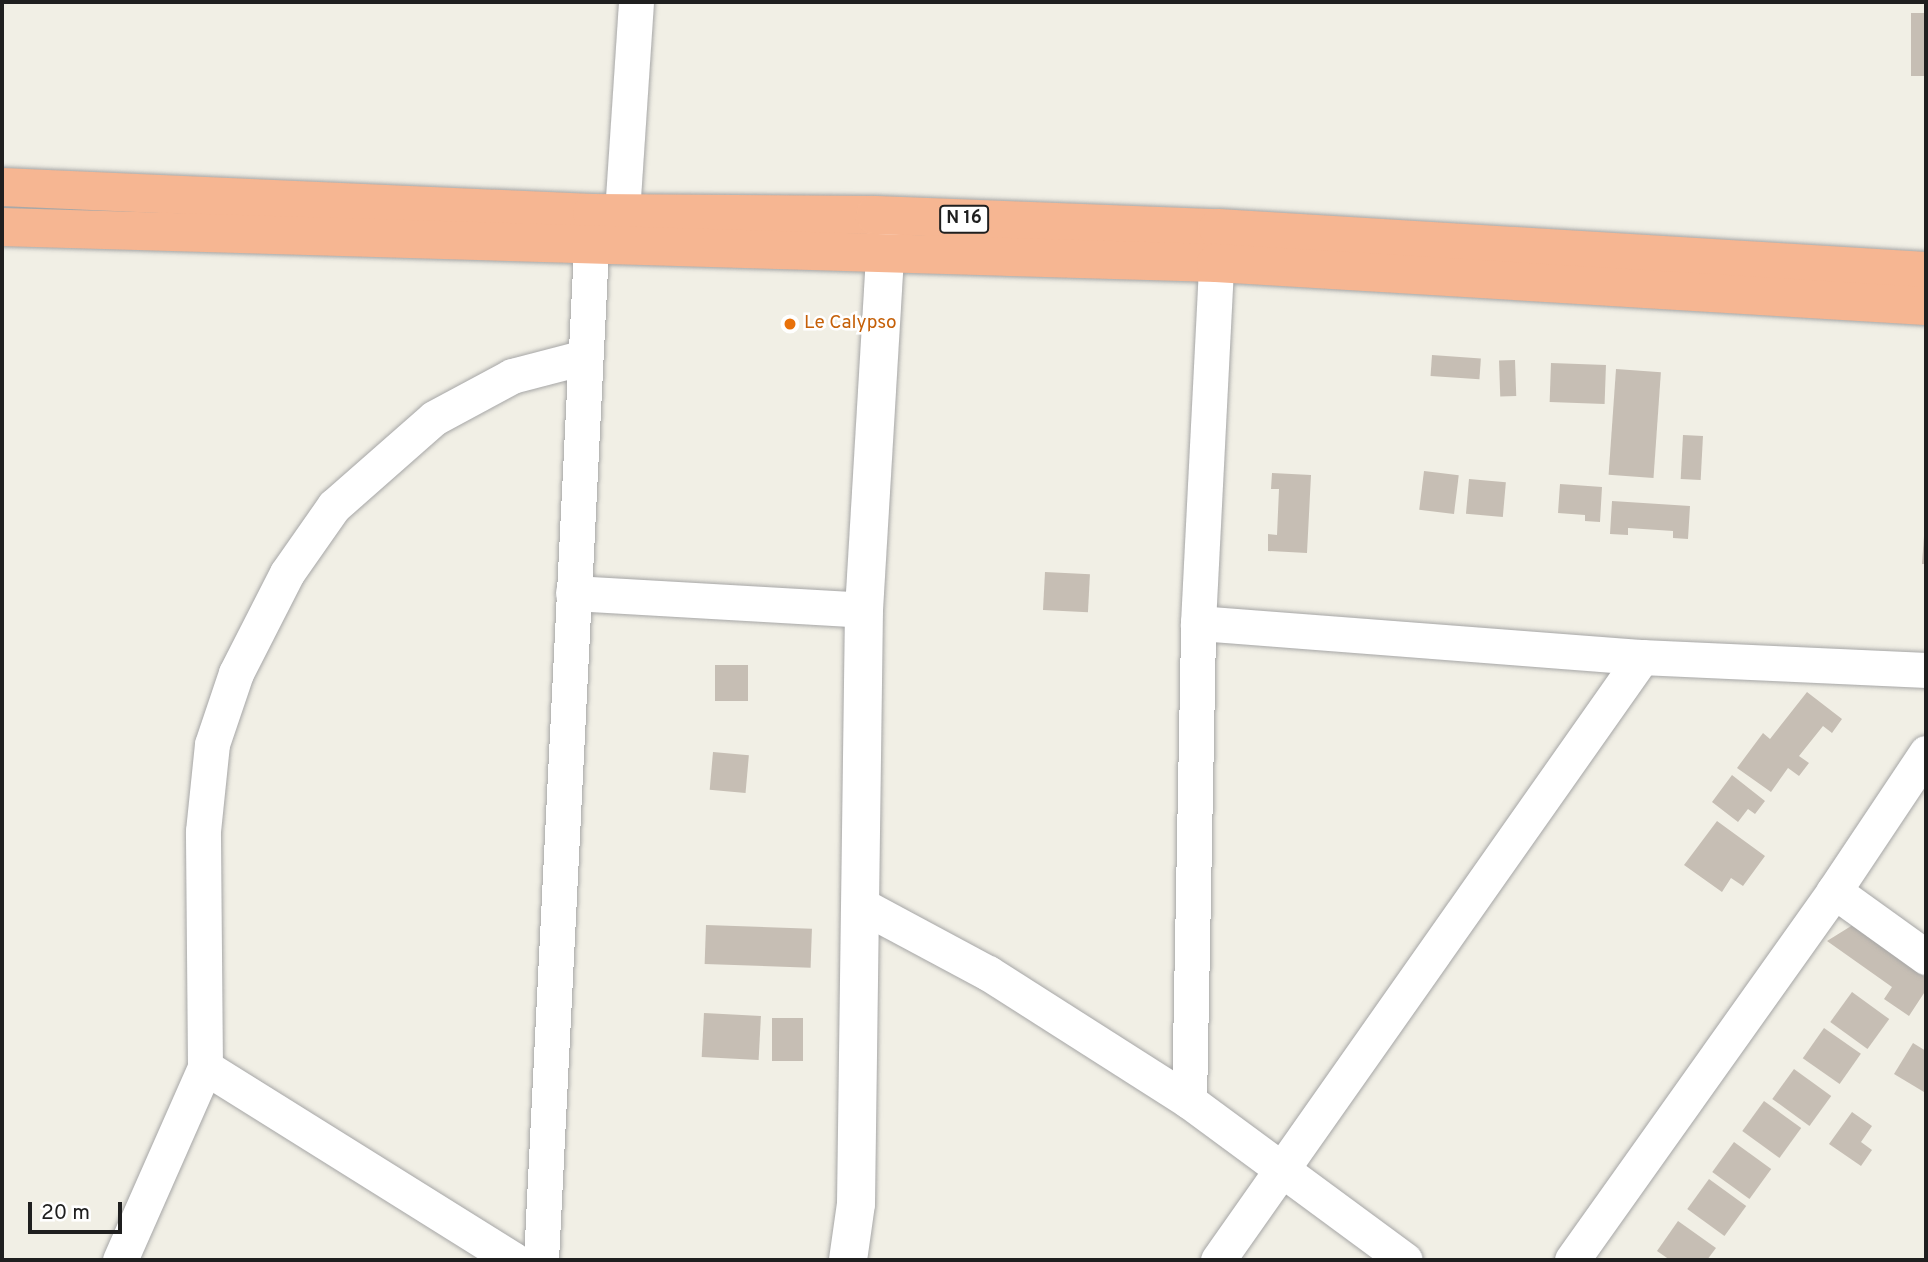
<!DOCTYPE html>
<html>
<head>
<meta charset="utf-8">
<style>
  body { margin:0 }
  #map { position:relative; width:1928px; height:1262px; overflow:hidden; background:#f1efe5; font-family:Overpass,sans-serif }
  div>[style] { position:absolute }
  .building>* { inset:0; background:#c6beb4; transform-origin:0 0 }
  .roads { filter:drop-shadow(0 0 2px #a6a6a6) drop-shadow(0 0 2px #a6a6a6) }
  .minor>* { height:35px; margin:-17.5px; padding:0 17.5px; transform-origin:17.5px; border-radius:17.5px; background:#fff }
  .tertiary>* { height:38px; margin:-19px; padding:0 19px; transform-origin:19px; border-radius:19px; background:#fff }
  .trunk>* { height:38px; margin:-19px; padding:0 19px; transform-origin:19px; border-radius:19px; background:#f6b692 }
  .dots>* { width:19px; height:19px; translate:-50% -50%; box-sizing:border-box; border:4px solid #fff; border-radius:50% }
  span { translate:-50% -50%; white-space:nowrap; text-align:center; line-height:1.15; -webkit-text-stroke:5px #fff; paint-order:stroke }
  .shield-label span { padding:2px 5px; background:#fff; border:2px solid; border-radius:5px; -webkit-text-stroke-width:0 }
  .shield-label { font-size:18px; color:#1f1f1f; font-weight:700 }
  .food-label { font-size:19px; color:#c56008 }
  .left { translate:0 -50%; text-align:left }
  .frame { position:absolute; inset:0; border:4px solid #1f1f1f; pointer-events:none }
  .scale { position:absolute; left:28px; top:1202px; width:94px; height:32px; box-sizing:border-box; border:4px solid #1f1f1f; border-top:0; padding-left:9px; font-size:21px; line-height:24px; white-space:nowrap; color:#1f1f1f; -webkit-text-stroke:5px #fff; paint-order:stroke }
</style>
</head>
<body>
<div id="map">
  <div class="building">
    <i style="left:1911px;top:13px;width:15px;height:63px"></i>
    <i style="left:1432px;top:355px;width:49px;height:21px;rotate:4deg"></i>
    <i style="left:1515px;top:360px;width:36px;height:16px;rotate:88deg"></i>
    <i style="left:1551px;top:363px;width:55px;height:39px;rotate:2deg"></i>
    <i style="left:1616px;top:369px;width:45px;height:106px;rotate:4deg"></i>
    <i style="left:1683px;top:435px;width:20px;height:44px;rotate:3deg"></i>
    <i style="left:1424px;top:471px;width:35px;height:39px;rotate:7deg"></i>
    <i style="clip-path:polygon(1272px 473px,1311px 475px,1307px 553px,1268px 551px,1268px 534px,1277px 535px,1279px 489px,1271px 489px)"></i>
    <i style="left:1469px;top:479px;width:37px;height:35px;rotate:5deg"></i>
    <i style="clip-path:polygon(1560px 484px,1602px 487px,1600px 522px,1585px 521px,1585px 515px,1558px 513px)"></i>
    <i style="clip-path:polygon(1612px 501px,1690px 506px,1688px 539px,1673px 538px,1673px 531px,1628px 528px,1628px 535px,1610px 534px)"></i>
    <i style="clip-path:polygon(1924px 536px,1926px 536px,1926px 564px,1922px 564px)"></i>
    <i style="left:1045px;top:572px;width:45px;height:38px;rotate:3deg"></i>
    <i style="left:715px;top:665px;width:33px;height:36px"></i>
    <i style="clip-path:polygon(1807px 692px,1842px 719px,1832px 733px,1823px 726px,1799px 756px,1809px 763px,1799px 776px,1788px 768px,1771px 792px,1737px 768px,1763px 733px,1770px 739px)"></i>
    <i style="left:713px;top:752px;width:36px;height:38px;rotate:5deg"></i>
    <i style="clip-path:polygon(1732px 775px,1765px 801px,1755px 814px,1748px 809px,1738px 822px,1712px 802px)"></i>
    <i style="clip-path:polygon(1717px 821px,1765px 856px,1743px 886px,1731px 878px,1722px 892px,1684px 865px)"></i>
    <i style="clip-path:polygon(1856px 923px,1922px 969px,1919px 973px,1926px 978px,1926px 990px,1909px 1016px,1884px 999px,1892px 987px,1827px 941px)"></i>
    <i style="left:706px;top:925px;width:106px;height:39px;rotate:2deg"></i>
    <i style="left:1852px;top:992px;width:46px;height:37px;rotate:36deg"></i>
    <i style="left:704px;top:1013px;width:57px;height:44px;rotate:3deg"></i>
    <i style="left:772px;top:1018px;width:31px;height:43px"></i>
    <i style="left:1824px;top:1028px;width:45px;height:37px;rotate:35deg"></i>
    <i style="clip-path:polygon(1913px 1043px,1926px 1051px,1924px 1092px,1894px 1074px)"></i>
    <i style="left:1794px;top:1069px;width:46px;height:37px;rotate:36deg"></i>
    <i style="left:1764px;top:1101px;width:46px;height:37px;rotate:36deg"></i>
    <i style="clip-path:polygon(1852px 1112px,1872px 1126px,1861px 1142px,1872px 1150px,1861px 1166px,1829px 1144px)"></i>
    <i style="left:1734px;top:1142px;width:46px;height:37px;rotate:36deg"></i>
    <i style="left:1709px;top:1179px;width:46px;height:37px;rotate:36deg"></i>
    <i style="clip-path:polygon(1678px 1221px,1716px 1248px,1707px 1260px,1670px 1260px,1657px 1251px)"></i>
  </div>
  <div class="roads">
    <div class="minor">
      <i style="left:622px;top:213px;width:211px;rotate:-86.2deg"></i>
      <i style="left:573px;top:593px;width:291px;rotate:3.3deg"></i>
      <i style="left:1198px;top:623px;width:445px;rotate:4.4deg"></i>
      <i style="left:1642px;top:657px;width:284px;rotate:2.6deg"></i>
      <i style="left:1834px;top:891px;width:113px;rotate:35.7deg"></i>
      <i style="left:861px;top:905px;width:144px;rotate:28.2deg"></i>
      <i style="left:988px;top:973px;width:238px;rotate:32.5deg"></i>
      <i style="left:1189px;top:1101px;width:268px;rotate:36.4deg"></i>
      <i style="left:205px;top:1067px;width:364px;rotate:32deg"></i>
      <i style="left:1189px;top:1101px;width:478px;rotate:-88.9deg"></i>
      <i style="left:1198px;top:623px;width:360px;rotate:-87.1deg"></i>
      <i style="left:120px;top:1260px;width:211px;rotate:-66.2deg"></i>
      <i style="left:205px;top:1067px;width:236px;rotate:-90.5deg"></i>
      <i style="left:203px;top:831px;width:87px;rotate:-84.1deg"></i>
      <i style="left:212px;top:744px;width:75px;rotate:-71.3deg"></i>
      <i style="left:236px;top:673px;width:112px;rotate:-63deg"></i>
      <i style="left:287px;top:573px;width:82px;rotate:-55deg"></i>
      <i style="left:334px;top:506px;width:133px;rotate:-41.3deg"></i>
      <i style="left:434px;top:418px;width:89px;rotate:-28.3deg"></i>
      <i style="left:512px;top:376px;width:75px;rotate:-14.6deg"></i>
      <i style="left:541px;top:1260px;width:1013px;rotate:-87.17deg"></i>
      <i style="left:1218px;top:1260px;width:737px;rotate:-54.89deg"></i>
      <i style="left:1572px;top:1260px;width:453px;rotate:-54.6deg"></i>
      <i style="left:1834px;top:891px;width:166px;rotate:-56.3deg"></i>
    </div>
    <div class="tertiary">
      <i style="left:848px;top:1260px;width:57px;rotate:-81.9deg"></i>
      <i style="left:856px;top:1204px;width:594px;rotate:-89.23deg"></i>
      <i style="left:864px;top:610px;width:389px;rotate:-86.6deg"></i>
    </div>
    <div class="trunk">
      <i style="left:2px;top:187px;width:591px;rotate:2.52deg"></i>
      <i style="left:592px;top:213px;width:283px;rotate:0.4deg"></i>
      <i style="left:875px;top:215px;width:343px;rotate:2.2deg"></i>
      <i style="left:1218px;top:228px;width:709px;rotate:3.48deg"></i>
      <i style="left:2px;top:227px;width:1215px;rotate:1.7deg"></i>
      <i style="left:1216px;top:263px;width:711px;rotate:3.47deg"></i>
    </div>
  </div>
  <div class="dots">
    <i style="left:790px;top:324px;background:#e8710a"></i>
  </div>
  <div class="shield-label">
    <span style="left:964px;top:219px">N 16</span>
  </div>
  <div class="food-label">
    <span class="left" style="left:804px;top:324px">Le Calypso</span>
  </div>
  <div class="frame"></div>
  <div class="scale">20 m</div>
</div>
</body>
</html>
